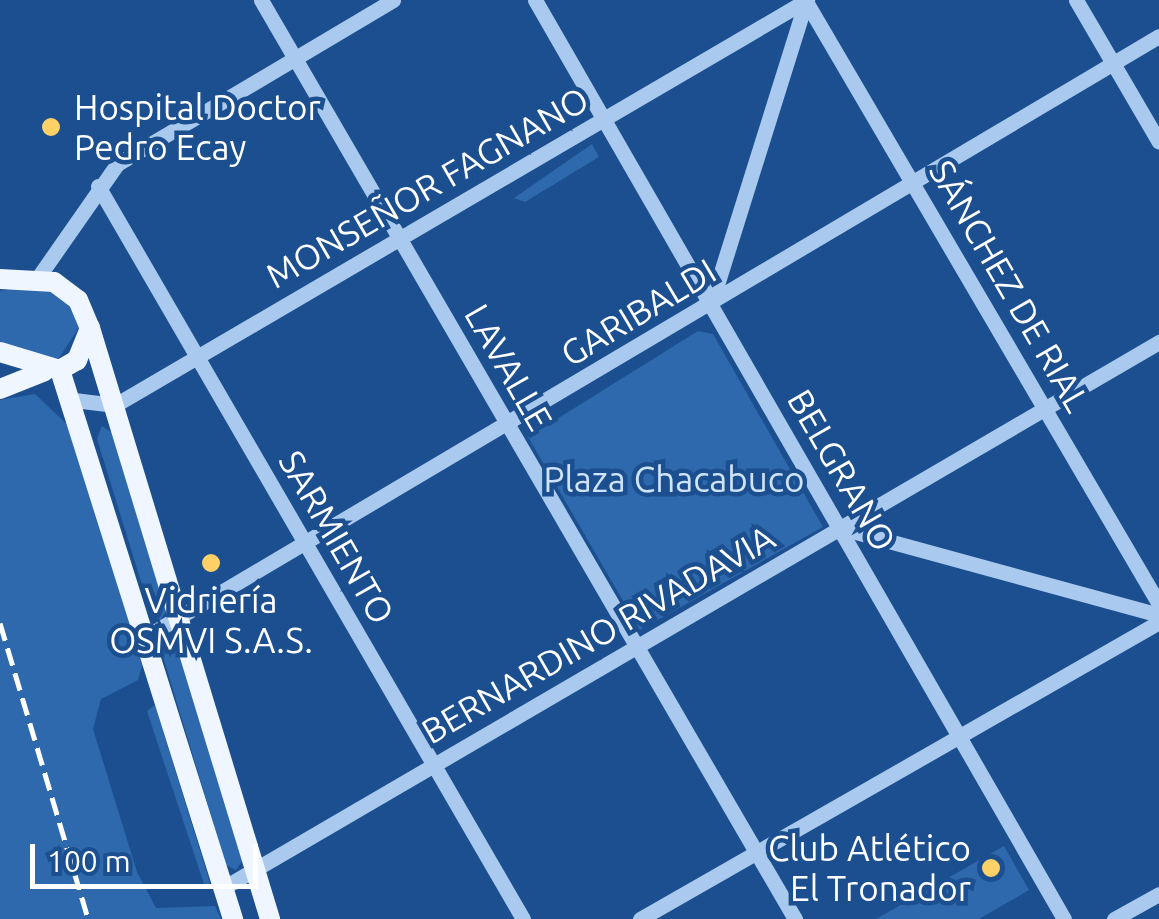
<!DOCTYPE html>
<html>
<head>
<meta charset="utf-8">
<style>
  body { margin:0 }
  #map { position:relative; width:1159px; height:919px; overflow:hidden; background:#1b4f8f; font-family:Ubuntu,sans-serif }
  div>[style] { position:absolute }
  .green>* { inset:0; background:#2e69ad }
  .minor>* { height:15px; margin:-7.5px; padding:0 7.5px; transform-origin:7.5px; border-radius:7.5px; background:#a9c9ee }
  .major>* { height:20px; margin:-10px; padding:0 10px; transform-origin:10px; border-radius:10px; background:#f0f6ff }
  .rail>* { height:5px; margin-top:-2.5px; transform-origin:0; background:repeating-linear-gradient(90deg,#fff 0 18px,transparent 0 26px) }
  .dots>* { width:28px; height:28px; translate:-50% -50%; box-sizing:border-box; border:5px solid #1b4f8f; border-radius:50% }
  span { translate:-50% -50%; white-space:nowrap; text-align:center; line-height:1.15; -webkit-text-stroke:9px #1b4f8f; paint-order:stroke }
  .poi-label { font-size:35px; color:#fff }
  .left { translate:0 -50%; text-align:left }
  .right { translate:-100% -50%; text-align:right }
  .street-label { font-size:35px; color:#fff }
  .park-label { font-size:35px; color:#cfe3fa }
  .scale { position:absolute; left:30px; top:844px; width:228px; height:45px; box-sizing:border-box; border:5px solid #fff; border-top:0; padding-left:12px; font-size:30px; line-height:35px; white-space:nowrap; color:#fff; -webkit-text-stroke:8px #1b4f8f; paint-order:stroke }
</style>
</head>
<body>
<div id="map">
  <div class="green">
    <i style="clip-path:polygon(592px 144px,599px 157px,525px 202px,514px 198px)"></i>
    <i style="clip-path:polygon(40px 285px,65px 299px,80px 326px,57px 361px,0 342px,0 291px)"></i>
    <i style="clip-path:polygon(698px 331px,713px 334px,823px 527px,640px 630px,528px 437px)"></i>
    <i style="clip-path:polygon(35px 394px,72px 429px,142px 666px,138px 680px,101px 699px,93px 729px,137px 872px,156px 908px,215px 906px,221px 919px,0 919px,0 400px)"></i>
    <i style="clip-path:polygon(102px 426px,113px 433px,166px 611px,161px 620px,152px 617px,97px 439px)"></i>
    <i style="clip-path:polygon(168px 639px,179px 646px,242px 861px,236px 870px,226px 865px,161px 650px)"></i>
    <i style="clip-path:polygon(155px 705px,210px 883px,205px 887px,147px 711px)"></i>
    <i style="clip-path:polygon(1004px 846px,1029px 890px,979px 919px,876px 919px)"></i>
  </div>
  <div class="minor">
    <i style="left:261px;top:0;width:1063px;rotate:59.84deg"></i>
    <i style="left:535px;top:0;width:1060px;rotate:60.07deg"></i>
    <i style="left:805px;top:0;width:700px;rotate:59.63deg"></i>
    <i style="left:1076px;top:0;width:164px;rotate:59.7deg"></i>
    <i style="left:98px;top:186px;width:847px;rotate:59.89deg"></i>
    <i style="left:39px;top:276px;width:136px;rotate:-55.1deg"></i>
    <i style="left:117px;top:164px;width:321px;rotate:-30.7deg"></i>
    <i style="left:711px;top:304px;width:318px;rotate:-72.6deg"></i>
    <i style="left:74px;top:400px;width:41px;rotate:7deg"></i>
    <i style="left:115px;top:405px;width:802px;rotate:-30.34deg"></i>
    <i style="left:841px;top:528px;width:330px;rotate:15.3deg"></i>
    <i style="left:147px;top:636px;width:1176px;rotate:-30.66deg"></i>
    <i style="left:223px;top:888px;width:1084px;rotate:-30.26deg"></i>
    <i style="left:640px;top:919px;width:598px;rotate:-29.78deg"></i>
    <i style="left:1114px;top:919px;width:51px;rotate:-29.1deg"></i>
  </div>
  <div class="major">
    <i style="left:0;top:279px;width:54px;rotate:3.2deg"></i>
    <i style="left:54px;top:282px;width:30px;rotate:37deg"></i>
    <i style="left:78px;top:300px;width:30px;rotate:67deg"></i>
    <i style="left:90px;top:328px;width:35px;rotate:112deg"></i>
    <i style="left:77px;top:360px;width:20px;rotate:150deg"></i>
    <i style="left:60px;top:370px;width:63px;rotate:-163.3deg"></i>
    <i style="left:90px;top:328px;width:618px;rotate:73.06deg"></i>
    <i style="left:60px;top:370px;width:576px;rotate:72.51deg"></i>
    <i style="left:0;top:389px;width:48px;rotate:-21.8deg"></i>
  </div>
  <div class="rail">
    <i style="left:0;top:623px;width:309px;rotate:73.4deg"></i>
  </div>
  <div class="dots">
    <i style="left:51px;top:127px;background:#ffd166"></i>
    <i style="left:211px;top:563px;background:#ffd166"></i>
    <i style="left:991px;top:868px;background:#ffd166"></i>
  </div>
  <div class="poi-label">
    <span class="left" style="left:74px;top:127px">Hospital Doctor<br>Pedro Ecay</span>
    <span style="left:211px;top:620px">Vidriería<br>OSMVI S.A.S.</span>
    <span class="right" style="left:971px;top:868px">Club Atlético<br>El Tronador</span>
  </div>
  <div class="street-label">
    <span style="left:427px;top:187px;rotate:-30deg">MONSEÑOR FAGNANO</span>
    <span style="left:1010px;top:286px;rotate:60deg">SÁNCHEZ DE RIAL</span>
    <span style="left:638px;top:312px;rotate:-31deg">GARIBALDI</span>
    <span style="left:509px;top:367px;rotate:60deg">LAVALLE</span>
    <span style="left:842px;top:470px;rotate:60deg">BELGRANO</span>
    <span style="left:337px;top:537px;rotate:60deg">SARMIENTO</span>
    <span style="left:598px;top:634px;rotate:-30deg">BERNARDINO RIVADAVIA</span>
  </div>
  <div class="park-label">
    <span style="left:674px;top:479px">Plaza Chacabuco</span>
  </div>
  <div class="scale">100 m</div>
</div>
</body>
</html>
